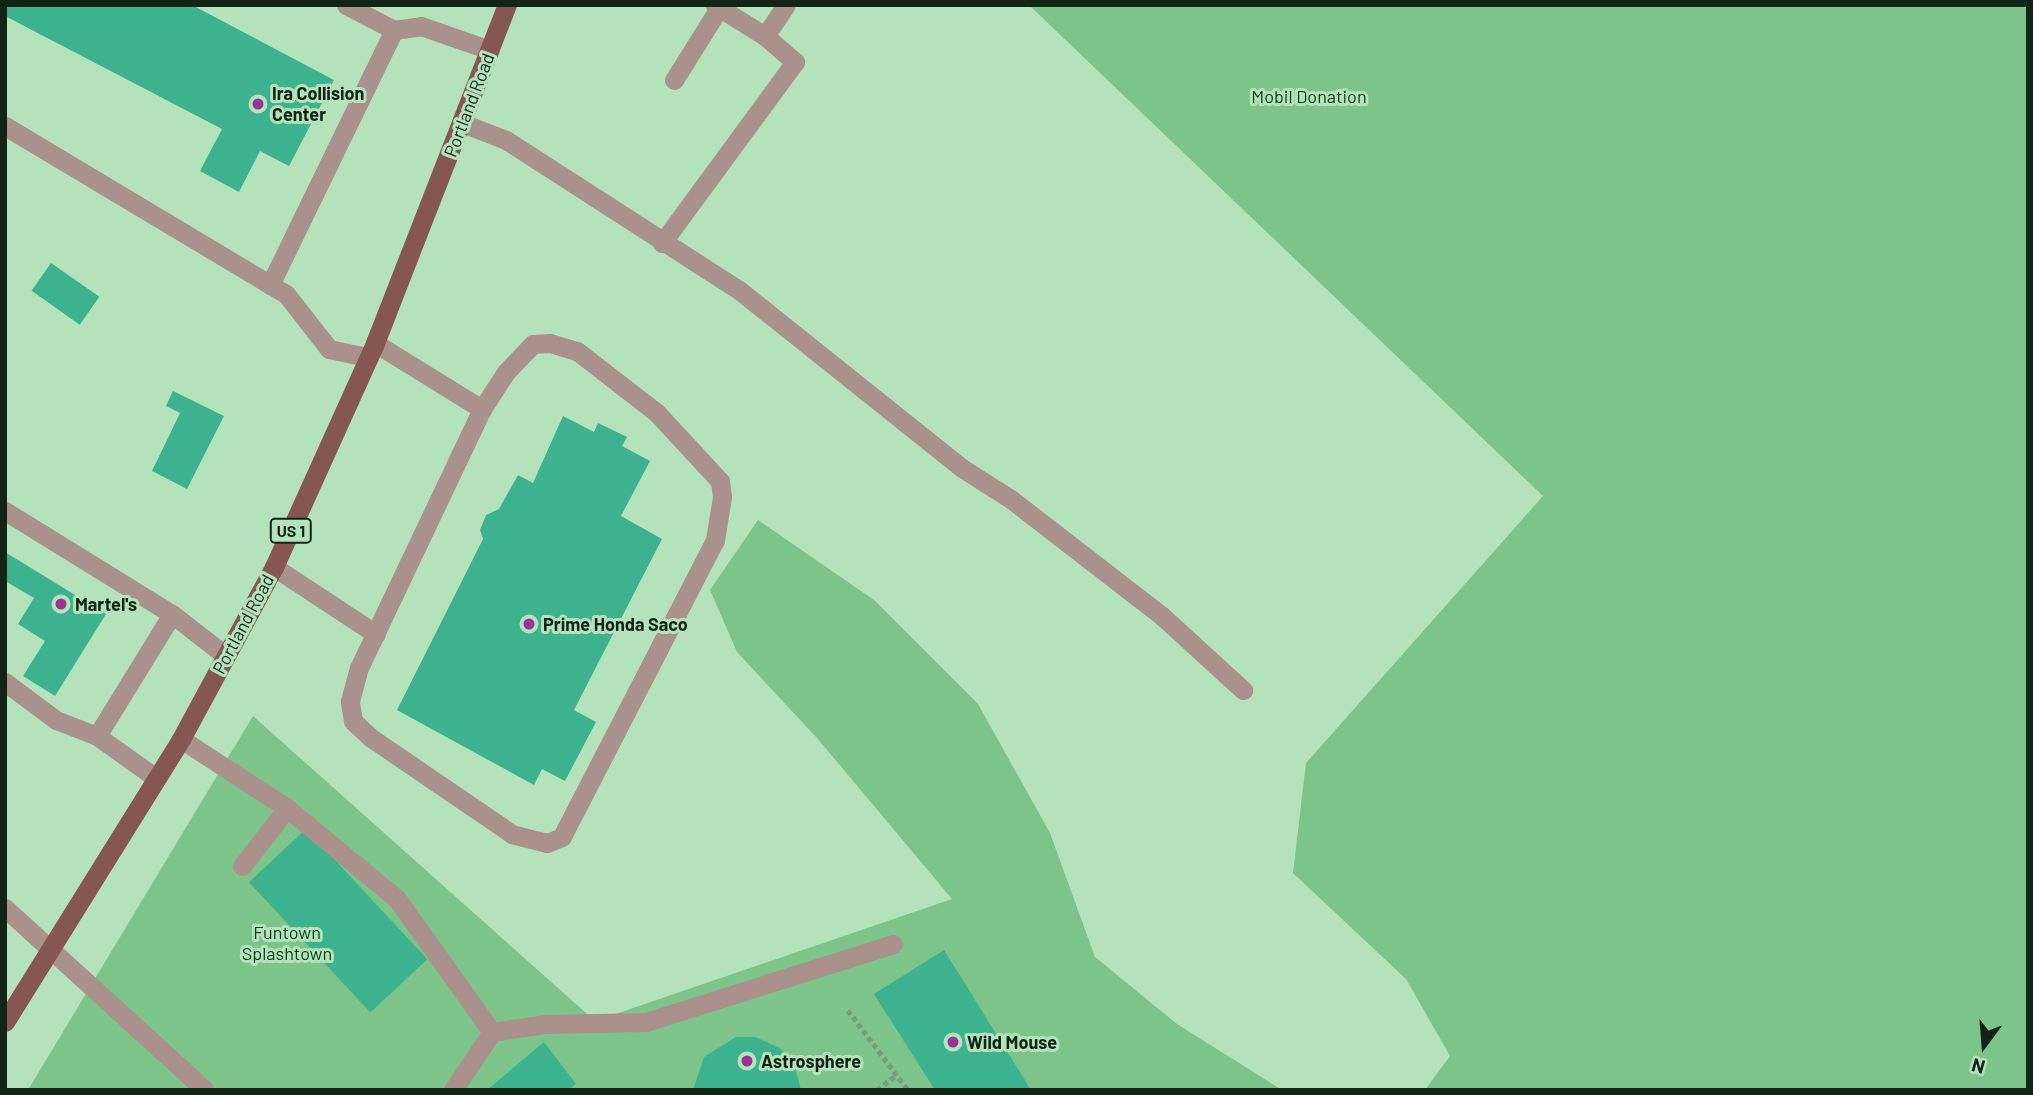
<!DOCTYPE html>
<html>
<head>
<meta charset="utf-8">
<style>
  body { margin:0 }
  #map { position:relative; width:2033px; height:1095px; overflow:hidden; background:#b4e3bb; font-family:Barlow,sans-serif }
  div>[style] { position:absolute }
  .green>* { inset:0; background:#7cc489 }
  .building>* { inset:0; background:#3db28e; transform-origin:0 0 }
  .path>* { height:4.5px; margin-top:-2.25px; transform-origin:0; background:repeating-linear-gradient(90deg,#779b7c 0 5px,transparent 0 8.5px) }
  .service>* { height:19px; margin:-9.5px; padding:0 9.5px; transform-origin:9.5px; border-radius:9.5px; background:#ab918c }
  .minor>* { height:19px; margin:-9.5px; padding:0 9.5px; transform-origin:9.5px; border-radius:9.5px; background:#ab918c }
  .primary>* { height:19px; margin:-9.5px; padding:0 9.5px; transform-origin:9.5px; border-radius:9.5px; background:#855750 }
  .dots>* { width:19px; height:19px; translate:-50% -50%; box-sizing:border-box; border:4px solid #b4e3bb; border-radius:50% }
  span { translate:-50% -50%; white-space:nowrap; text-align:center; line-height:1.15; -webkit-text-stroke:6px #b4e3bb; paint-order:stroke }
  .shield-label span { padding:2px 5px; background:#b4e3bb; border:2px solid; border-radius:5px; -webkit-text-stroke-width:0 }
  .shield-label { font-size:16px; color:#122415; font-weight:700 }
  .poi-label { font-size:18px; color:#122415; font-weight:700 }
  .left { translate:0 -50%; text-align:left }
  .park-label { font-size:18px; color:#07421a }
  .street-label { font-size:18px; color:#122415 }
  .frame { position:absolute; inset:0; border:7px solid #122415; pointer-events:none }
  .north { position:absolute; left:1949px; top:1011px; width:70px; height:70px; -webkit-text-stroke:5px #b4e3bb; paint-order:stroke; rotate:196deg; font-size:19px; font-weight:700; line-height:28px; text-align:center; color:#122415 }
  .north::after { content:''; display:block; margin:auto; width:24px; height:32px; background:#122415; clip-path:polygon(50% 0,100% 100%,50% 72%,0 100%) }
</style>
</head>
<body>
<div id="map">
  <div class="green">
    <i style="clip-path:polygon(1029px 5px,2028px 5px,2028px 1090px,1425px 1090px,1450px 1056px,1406px 979px,1293px 873px,1306px 763px,1543px 496px)"></i>
    <i style="clip-path:polygon(758px 520px,874px 600px,978px 704px,1050px 833px,1095px 957px,1177px 1024px,1282px 1090px,28px 1090px,253px 716px,595px 1021px,952px 899px,817px 738px,737px 652px,710px 590px)"></i>
  </div>
  <div class="building">
    <i style="clip-path:polygon(5px 5px,192px 5px,334px 80px,289px 166px,260px 151px,239px 192px,200px 171px,222px 129px,5px 16px)"></i>
    <i style="left:51px;top:263px;width:59px;height:34px;rotate:35deg"></i>
    <i style="clip-path:polygon(173px 391px,224px 416px,187px 489px,152px 471px,180px 413px,166px 406px)"></i>
    <i style="clip-path:polygon(563px 416px,594px 432px,598px 423px,627px 437px,622px 446px,650px 461px,621px 516px,662px 539px,574px 710px,596px 722px,565px 781px,542px 769px,534px 785px,397px 710px,483px 539px,480px 530px,486px 515px,499px 509px,518px 475px,533px 483px)"></i>
    <i style="clip-path:polygon(5px 552px,106px 614px,55px 696px,23px 676px,45px 641px,18px 624px,34px 598px,5px 581px)"></i>
    <i style="left:306px;top:829px;width:178px;height:78px;rotate:47deg"></i>
    <i style="clip-path:polygon(944px 950px,1031px 1090px,935px 1090px,874px 994px)"></i>
    <i style="clip-path:polygon(736px 1037px,755px 1037px,780px 1048px,794px 1064px,801px 1090px,693px 1090px,704px 1057px)"></i>
    <i style="clip-path:polygon(544px 1042px,576px 1084px,569px 1090px,487px 1090px)"></i>
  </div>
  <div class="path">
    <i style="left:848px;top:1010px;width:100px;rotate:53.1deg"></i>
    <i style="left:877px;top:1090px;width:24px;rotate:-38deg"></i>
  </div>
  <div class="service">
    <i style="left:346px;top:5px;width:54px;rotate:27.5deg"></i>
    <i style="left:394px;top:30px;width:27px;rotate:-8deg"></i>
    <i style="left:421px;top:26px;width:73px;rotate:19.2deg"></i>
    <i style="left:715px;top:5px;width:59px;rotate:31.8deg"></i>
    <i style="left:765px;top:36px;width:37px;rotate:-56deg"></i>
    <i style="left:674px;top:80px;width:85px;rotate:-58deg"></i>
    <i style="left:5px;top:126px;width:327px;rotate:30.9deg"></i>
    <i style="left:286px;top:294px;width:70px;rotate:52deg"></i>
    <i style="left:329px;top:349px;width:39px;rotate:12deg"></i>
    <i style="left:662px;top:243px;width:225px;rotate:-53.7deg"></i>
    <i style="left:795px;top:62px;width:40px;rotate:-139deg"></i>
    <i style="left:270px;top:285px;width:284px;rotate:-64.1deg"></i>
    <i style="left:375px;top:343px;width:126px;rotate:31.7deg"></i>
    <i style="left:482px;top:409px;width:44px;rotate:-57deg"></i>
    <i style="left:506px;top:372px;width:39px;rotate:-46deg"></i>
    <i style="left:533px;top:344px;width:17px;rotate:-3deg"></i>
    <i style="left:550px;top:343px;width:28px;rotate:17deg"></i>
    <i style="left:577px;top:351px;width:100px;rotate:37.7deg"></i>
    <i style="left:656px;top:412px;width:94px;rotate:47.2deg"></i>
    <i style="left:720px;top:481px;width:16px;rotate:83deg"></i>
    <i style="left:722px;top:497px;width:44px;rotate:99.2deg"></i>
    <i style="left:715px;top:540px;width:334px;rotate:117.3deg"></i>
    <i style="left:562px;top:837px;width:16px;rotate:158deg"></i>
    <i style="left:547px;top:843px;width:36px;rotate:-166deg"></i>
    <i style="left:512px;top:834px;width:172px;rotate:-145.7deg"></i>
    <i style="left:370px;top:737px;width:23px;rotate:-137deg"></i>
    <i style="left:353px;top:721px;width:20px;rotate:-99deg"></i>
    <i style="left:350px;top:701px;width:34px;rotate:-75deg"></i>
    <i style="left:359px;top:668px;width:287px;rotate:-64.6deg"></i>
    <i style="left:5px;top:511px;width:196px;rotate:31.7deg"></i>
    <i style="left:274px;top:567px;width:122px;rotate:33.3deg"></i>
    <i style="left:5px;top:682px;width:64px;rotate:36.7deg"></i>
    <i style="left:56px;top:720px;width:44px;rotate:21.3deg"></i>
    <i style="left:181px;top:739px;width:126px;rotate:33.1deg"></i>
    <i style="left:287px;top:808px;width:143px;rotate:39.6deg"></i>
    <i style="left:397px;top:899px;width:163px;rotate:54.5deg"></i>
    <i style="left:492px;top:1032px;width:70px;rotate:123.9deg"></i>
    <i style="left:156px;top:778px;width:72px;rotate:-144.6deg"></i>
    <i style="left:97px;top:736px;width:143px;rotate:-58.4deg"></i>
    <i style="left:172px;top:614px;width:68px;rotate:37.9deg"></i>
    <i style="left:242px;top:866px;width:73px;rotate:-52.2deg"></i>
    <i style="left:5px;top:908px;width:270px;rotate:42.3deg"></i>
    <i style="left:492px;top:1032px;width:55px;rotate:-8.4deg"></i>
    <i style="left:546px;top:1024px;width:100px;rotate:-1.1deg"></i>
    <i style="left:646px;top:1022px;width:259px;rotate:-17.5deg"></i>
  </div>
  <div class="minor">
    <i style="left:462px;top:123px;width:47px;rotate:21.1deg"></i>
    <i style="left:506px;top:140px;width:277px;rotate:32.8deg"></i>
    <i style="left:739px;top:290px;width:285px;rotate:38.6deg"></i>
    <i style="left:962px;top:468px;width:59px;rotate:32.6deg"></i>
    <i style="left:1012px;top:500px;width:190px;rotate:37.7deg"></i>
    <i style="left:1162px;top:616px;width:110px;rotate:42.4deg"></i>
  </div>
  <div class="primary">
    <i style="left:5px;top:1022px;width:333px;rotate:-58.1deg"></i>
    <i style="left:181px;top:739px;width:196px;rotate:-61.6deg"></i>
    <i style="left:274px;top:567px;width:246px;rotate:-65.7deg"></i>
    <i style="left:375px;top:343px;width:363px;rotate:-68.7deg"></i>
  </div>
  <div class="dots">
    <i style="left:258px;top:104px;background:#9a3397"></i>
    <i style="left:61px;top:604px;background:#9a3397"></i>
    <i style="left:529px;top:624px;background:#9a3397"></i>
    <i style="left:953px;top:1042px;background:#9a3397"></i>
    <i style="left:747px;top:1061px;background:#9a3397"></i>
  </div>
  <div class="shield-label">
    <span style="left:291px;top:531px">US 1</span>
  </div>
  <div class="poi-label">
    <span class="left" style="left:272px;top:104px">Ira Collision<br>Center</span>
    <span class="left" style="left:75px;top:604px">Martel's</span>
    <span class="left" style="left:543px;top:624px">Prime Honda Saco</span>
    <span class="left" style="left:967px;top:1042px">Wild Mouse</span>
    <span class="left" style="left:761px;top:1061px">Astrosphere</span>
  </div>
  <div class="park-label">
    <span style="left:1309px;top:96px">Mobil Donation</span>
    <span style="left:287px;top:943px">Funtown<br>Splashtown</span>
  </div>
  <div class="street-label">
    <span style="left:469px;top:105px;rotate:-69deg">Portland Road</span>
    <span style="left:243px;top:624px;rotate:-62deg">Portland Road</span>
  </div>
  <div class="frame"></div>
  <div class="north">N</div>
</div>
</body>
</html>
